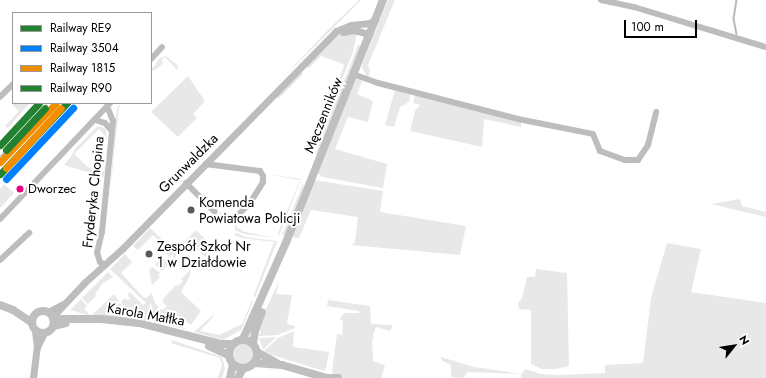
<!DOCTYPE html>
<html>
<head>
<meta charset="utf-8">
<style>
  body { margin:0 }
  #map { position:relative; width:766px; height:378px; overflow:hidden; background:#fff; font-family:Jost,sans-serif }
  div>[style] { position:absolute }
  .green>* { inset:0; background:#e8e8e8; transform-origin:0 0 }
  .round { border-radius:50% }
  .stream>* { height:1.5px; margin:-0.75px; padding:0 0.75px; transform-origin:0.75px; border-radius:0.75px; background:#bababa }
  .minor>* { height:6px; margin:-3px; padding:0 3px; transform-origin:3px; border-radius:3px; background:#bdbdbd }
  .tertiary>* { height:7px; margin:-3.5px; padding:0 3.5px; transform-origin:3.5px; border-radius:3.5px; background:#bdbdbd }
  .secondary>* { height:8px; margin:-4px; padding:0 4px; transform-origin:4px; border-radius:4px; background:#bfbfbf }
  .secondary>.ring { margin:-4px; padding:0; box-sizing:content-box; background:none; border:8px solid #bfbfbf; border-radius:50% }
  .rail>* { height:1.5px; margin-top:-0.75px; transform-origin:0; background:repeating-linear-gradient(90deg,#bdbdbd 0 6px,transparent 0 8px) }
  .rail-1>* { height:7px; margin:-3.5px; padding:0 3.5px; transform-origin:3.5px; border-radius:3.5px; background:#238132 }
  .rail-2>* { height:7px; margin:-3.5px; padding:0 3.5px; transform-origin:3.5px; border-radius:3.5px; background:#0080ff }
  .rail-3>* { height:7px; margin:-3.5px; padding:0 3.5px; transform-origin:3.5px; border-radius:3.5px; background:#f28e00 }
  .rail-4>* { height:7px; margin:-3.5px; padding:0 3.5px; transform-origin:3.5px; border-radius:3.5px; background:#238132 }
  .rail-5>* { height:7px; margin:-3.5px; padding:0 3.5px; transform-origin:3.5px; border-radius:3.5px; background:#238132 }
  .rail-6>* { height:7px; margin:-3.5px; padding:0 3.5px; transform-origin:3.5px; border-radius:3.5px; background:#f28e00 }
  .dots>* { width:11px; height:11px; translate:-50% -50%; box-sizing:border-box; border:2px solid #fff; border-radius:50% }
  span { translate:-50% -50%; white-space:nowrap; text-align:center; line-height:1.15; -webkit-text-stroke:4px #fff; paint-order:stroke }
  .bus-label { font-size:13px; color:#000 }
  .left { translate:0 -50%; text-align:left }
  .street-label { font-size:14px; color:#000 }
  .poi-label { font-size:14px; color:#000 }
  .legend { position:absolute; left:12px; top:12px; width:140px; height:92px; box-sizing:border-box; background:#fff; border:1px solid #999; margin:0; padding:5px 7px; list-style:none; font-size:12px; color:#000 }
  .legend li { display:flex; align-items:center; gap:8px; height:20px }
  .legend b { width:20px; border:1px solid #999 }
  .north { position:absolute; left:714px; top:326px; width:40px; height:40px; -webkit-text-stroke:3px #fff; paint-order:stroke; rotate:60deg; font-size:11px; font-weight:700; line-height:16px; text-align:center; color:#000 }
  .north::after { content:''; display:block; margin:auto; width:14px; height:18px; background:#000; clip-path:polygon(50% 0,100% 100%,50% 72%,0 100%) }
  .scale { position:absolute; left:624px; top:20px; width:73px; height:18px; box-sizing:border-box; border:2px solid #000; border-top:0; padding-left:5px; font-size:12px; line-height:14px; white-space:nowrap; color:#000; -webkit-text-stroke:3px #fff; paint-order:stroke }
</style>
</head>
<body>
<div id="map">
  <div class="green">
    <i style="clip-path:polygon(359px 0,361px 0,279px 82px,328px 30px)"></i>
    <i style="clip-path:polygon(388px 0,395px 0,368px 65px,370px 71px,368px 78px,362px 68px,362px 65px)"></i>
    <i style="clip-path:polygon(357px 32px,353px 52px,316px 146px,314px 144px,344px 66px,343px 64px,321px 56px,310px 67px,308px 68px,305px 66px,338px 35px,344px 33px)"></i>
    <i style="clip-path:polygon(358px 45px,361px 46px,318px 154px,315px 155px)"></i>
    <i style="clip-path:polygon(166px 56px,178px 66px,177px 70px,165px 57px,161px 60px,163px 63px,157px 69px,151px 71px,151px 67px,153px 68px,160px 58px)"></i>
    <i style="left:301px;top:72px;width:3px;height:35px;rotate:45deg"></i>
    <i style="clip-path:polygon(188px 76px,205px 101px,193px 114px,197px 118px,178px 137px,151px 112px)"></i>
    <i style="clip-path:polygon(356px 78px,362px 81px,357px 94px,373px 101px,368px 122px,348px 117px,335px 149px,387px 164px,383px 188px,322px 177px,317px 172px)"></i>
    <i style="clip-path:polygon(395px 90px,409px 94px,410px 96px,409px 102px,400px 107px,394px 127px,385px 125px)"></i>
    <i style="clip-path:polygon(415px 95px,521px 122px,521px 127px,484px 119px,482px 147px,410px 131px,415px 111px,420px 105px,413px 103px)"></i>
    <i style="clip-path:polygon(15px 103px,30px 103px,8px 128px,5px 126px,19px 111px,12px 105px)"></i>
    <i style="clip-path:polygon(122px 103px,119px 108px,109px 202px,117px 108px)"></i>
    <i style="clip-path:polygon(101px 126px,106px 130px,107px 138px,99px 129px,74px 154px,88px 167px,98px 172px,103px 172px,104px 170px,106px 156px,104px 177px,64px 165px,71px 157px,75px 149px,97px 127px)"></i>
    <i style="clip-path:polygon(271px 175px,273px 175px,301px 179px,279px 236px,278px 233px,300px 180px)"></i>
    <i style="clip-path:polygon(314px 180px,383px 191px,380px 212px,466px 226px,460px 255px,351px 245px,355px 242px,358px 217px,311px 210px,299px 238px,295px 238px,292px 235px)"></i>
    <i style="clip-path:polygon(4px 184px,14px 193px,0 208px,0 189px)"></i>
    <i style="clip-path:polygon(303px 184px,304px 185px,285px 236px,282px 235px)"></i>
    <i style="clip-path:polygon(740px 199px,742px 206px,766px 212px,766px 217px,711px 204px)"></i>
    <i style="clip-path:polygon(242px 215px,244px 216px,236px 227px,245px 232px,278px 238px,244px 234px,235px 230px,235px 223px)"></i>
    <i style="clip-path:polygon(150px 228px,167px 244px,165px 246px,153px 235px,138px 250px,133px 246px)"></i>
    <i style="clip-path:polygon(196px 230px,214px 247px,205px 257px,190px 242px,162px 271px,155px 264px,158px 261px,170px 258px,166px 253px,169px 247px,175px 251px)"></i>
    <i style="clip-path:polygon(237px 233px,245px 237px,276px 241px,277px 242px,255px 297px,253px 297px,274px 242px,242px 238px,234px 235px)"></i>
    <i style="clip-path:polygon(667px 243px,701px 249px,691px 292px,766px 303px,766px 378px,521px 378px,521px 374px,467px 372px,464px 378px,451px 377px,451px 365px,441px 360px,441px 357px,474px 367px,521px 374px,525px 369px,541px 374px,558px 375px,605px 373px,605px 365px,643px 363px,651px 298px)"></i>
    <i style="clip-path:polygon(125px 254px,132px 262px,121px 273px,144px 298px,146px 298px,151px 294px,151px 291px,155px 303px,162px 310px,167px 306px,162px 302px,164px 298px,176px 285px,178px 286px,183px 281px,181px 279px,191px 269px,190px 276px,181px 292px,201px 311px,191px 325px,178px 316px,183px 321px,185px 329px,149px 321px,91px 316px,70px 310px,81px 299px,87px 306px,84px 309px,91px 316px,114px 294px,129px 317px,121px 302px,125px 298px,128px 300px,130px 298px,127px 295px,130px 292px,143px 305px,146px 303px,110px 269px)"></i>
    <i style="clip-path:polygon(152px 267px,160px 273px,158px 275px,160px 277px,152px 285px,149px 270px)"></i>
    <i style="clip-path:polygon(536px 269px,567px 273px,569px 366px,556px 369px,542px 369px,531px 364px,531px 310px,519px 309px,518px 303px,522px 298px,527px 277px,535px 277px)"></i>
    <i style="clip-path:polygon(108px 272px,113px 277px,102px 284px,96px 293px,95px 297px,88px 304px,82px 298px)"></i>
    <i style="clip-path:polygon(279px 281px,276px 294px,292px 295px,287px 324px,295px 326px,295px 328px,278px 335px,259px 336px,261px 331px,257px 329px)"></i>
    <i style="clip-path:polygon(252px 300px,253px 301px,241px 330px,223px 340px,194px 332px,213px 315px,214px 316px,200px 331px,219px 335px,242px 324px)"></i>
    <i style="clip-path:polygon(328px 300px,370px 306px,371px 324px,393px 325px,390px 331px,376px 327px,373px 335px,374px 339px,372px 339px,373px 361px,385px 365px,381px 378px,344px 378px,334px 375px,332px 372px,337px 334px,342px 335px,343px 321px,340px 320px,341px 317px,344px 313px,359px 313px,359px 311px,327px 306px)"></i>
    <i style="clip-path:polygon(294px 331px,293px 347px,329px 352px,326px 368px,324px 371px,272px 355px,264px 351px,278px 338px)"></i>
    <i style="clip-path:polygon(276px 337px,263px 350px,259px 338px)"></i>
    <i style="clip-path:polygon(172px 340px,222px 357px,225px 368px,222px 378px,218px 378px,222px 365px,220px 358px,171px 343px)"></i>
    <i class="round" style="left:233px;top:344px;width:20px;height:20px"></i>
  </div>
  <div class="stream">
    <i style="left:737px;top:0;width:19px;rotate:99deg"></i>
    <i style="left:734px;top:19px;width:15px;rotate:79deg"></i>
  </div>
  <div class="minor">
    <i style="left:601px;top:0;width:34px;rotate:12deg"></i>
    <i style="left:634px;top:7px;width:138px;rotate:16.9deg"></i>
    <i style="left:151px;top:59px;width:16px;rotate:-47deg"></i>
    <i style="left:353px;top:74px;width:27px;rotate:20deg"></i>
    <i style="left:378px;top:83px;width:145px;rotate:14.4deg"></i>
    <i style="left:518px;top:119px;width:76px;rotate:11.3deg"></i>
    <i style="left:593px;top:134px;width:18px;rotate:68deg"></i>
    <i style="left:600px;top:151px;width:27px;rotate:20deg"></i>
    <i style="left:625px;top:160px;width:13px"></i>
    <i style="left:638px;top:160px;width:18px;rotate:-56deg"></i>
    <i style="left:648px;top:145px;width:34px;rotate:-76deg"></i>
    <i style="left:0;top:97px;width:18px;rotate:-45deg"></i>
    <i style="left:95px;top:120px;width:10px;rotate:17deg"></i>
    <i style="left:105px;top:123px;width:9px;rotate:49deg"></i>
    <i style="left:186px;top:183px;width:51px;rotate:45deg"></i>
    <i style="left:222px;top:219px;width:7px;rotate:16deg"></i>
    <i style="left:229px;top:221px;width:7px;rotate:-27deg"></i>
    <i style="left:235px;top:218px;width:21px;rotate:-45deg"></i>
    <i style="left:250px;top:203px;width:25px;rotate:-58deg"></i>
    <i style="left:263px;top:182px;width:6px;rotate:-90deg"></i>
    <i style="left:263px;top:176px;width:6px;rotate:-121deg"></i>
    <i style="left:260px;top:171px;width:55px;rotate:-172.7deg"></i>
    <i style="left:0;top:219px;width:160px;rotate:-46.5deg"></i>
    <i style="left:0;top:260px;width:40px;rotate:-43deg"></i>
    <i style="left:104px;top:265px;width:5px;rotate:-143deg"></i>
    <i style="left:100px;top:262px;width:9px;rotate:-108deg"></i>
    <i style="left:97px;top:253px;width:22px;rotate:-77deg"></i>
    <i style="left:102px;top:232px;width:112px;rotate:-84.3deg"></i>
    <i style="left:113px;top:121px;width:16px;rotate:-112deg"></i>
  </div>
  <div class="tertiary">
    <i style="left:343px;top:32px;width:11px;rotate:-10deg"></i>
    <i style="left:354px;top:30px;width:16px;rotate:15deg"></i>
    <i style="left:48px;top:312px;width:17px;rotate:-28deg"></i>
    <i style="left:52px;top:317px;width:47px;rotate:-46.7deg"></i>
    <i style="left:84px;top:283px;width:52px;rotate:-41.9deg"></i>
    <i style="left:123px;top:248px;width:304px;rotate:-45.5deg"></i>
    <i style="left:336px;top:31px;width:16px;rotate:-22deg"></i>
    <i style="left:351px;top:25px;width:18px;rotate:-6deg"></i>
    <i style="left:369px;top:23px;width:7px;rotate:-27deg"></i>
    <i style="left:37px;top:347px;width:16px;rotate:-63deg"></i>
    <i style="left:33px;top:378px;width:31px;rotate:-83deg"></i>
    <i style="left:37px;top:347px;width:17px;rotate:-97deg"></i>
  </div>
  <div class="secondary">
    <i style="left:0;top:305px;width:14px;rotate:21deg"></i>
    <i style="left:13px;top:310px;width:22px;rotate:34deg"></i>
    <i class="ring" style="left:32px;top:311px;width:14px;height:14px"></i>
    <i style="left:53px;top:319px;width:48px"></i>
    <i style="left:101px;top:319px;width:38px;rotate:6deg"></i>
    <i style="left:139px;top:323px;width:85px;rotate:14.4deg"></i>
    <i style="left:221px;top:344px;width:11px"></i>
    <i style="left:53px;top:326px;width:13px;rotate:-13deg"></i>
    <i style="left:243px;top:339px;width:108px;rotate:-66deg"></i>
    <i style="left:287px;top:240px;width:258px;rotate:-68.2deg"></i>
    <i class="ring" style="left:229px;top:340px;width:20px;height:20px"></i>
    <i style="left:253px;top:344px;width:13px;rotate:-81deg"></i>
    <i style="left:255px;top:331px;width:20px;rotate:-70deg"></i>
    <i style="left:209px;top:346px;width:21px;rotate:25deg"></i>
    <i style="left:257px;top:352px;width:23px;rotate:29deg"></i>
    <i style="left:254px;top:363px;width:28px;rotate:4deg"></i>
    <i style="left:282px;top:365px;width:47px;rotate:16.1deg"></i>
    <i style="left:327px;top:378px;width:11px"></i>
    <i style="left:230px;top:378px;width:14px;rotate:-78deg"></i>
    <i style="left:238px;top:378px;width:11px;rotate:-63deg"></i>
  </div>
  <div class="rail">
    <i style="left:0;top:157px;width:73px;rotate:-47.8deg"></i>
  </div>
  <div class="rail-1">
    <i style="left:0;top:174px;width:98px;rotate:-46.7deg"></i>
  </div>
  <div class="rail-2">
    <i style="left:6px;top:179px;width:98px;rotate:-46.7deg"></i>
  </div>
  <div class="rail-3">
    <i style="left:0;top:162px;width:81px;rotate:-46.5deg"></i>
  </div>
  <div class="rail-4">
    <i style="left:0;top:145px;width:57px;rotate:-47.1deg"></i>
  </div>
  <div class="rail-5">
    <i style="left:6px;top:150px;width:57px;rotate:-47.1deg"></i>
  </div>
  <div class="rail-6">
    <i style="left:6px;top:168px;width:81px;rotate:-47.5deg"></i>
  </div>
  <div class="dots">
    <i style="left:20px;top:189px;background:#e5007d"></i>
    <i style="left:191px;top:210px;background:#595959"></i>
    <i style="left:149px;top:254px;background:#595959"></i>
  </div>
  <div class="bus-label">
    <span class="left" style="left:28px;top:189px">Dworzec</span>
  </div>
  <div class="street-label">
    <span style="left:323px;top:115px;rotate:-68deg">Męczenników</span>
    <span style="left:188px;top:163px;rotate:-45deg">Grunwaldzka</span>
    <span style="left:93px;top:192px;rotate:-84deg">Fryderyka Chopina</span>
    <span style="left:146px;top:314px;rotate:10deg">Karola Małłka</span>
  </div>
  <div class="poi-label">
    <span class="left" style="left:199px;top:210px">Komenda<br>Powiatowa Policji</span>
    <span class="left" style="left:157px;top:254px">Zespół Szkoł Nr<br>1 w Działdowie</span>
  </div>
  <ul class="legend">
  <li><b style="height:5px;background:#238132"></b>Railway RE9</li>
  <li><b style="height:5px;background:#0080ff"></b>Railway 3504</li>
  <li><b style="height:5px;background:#f28e00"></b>Railway 1815</li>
  <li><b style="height:5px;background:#238132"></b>Railway R90</li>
  </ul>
  <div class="north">N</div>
  <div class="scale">100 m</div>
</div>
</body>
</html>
